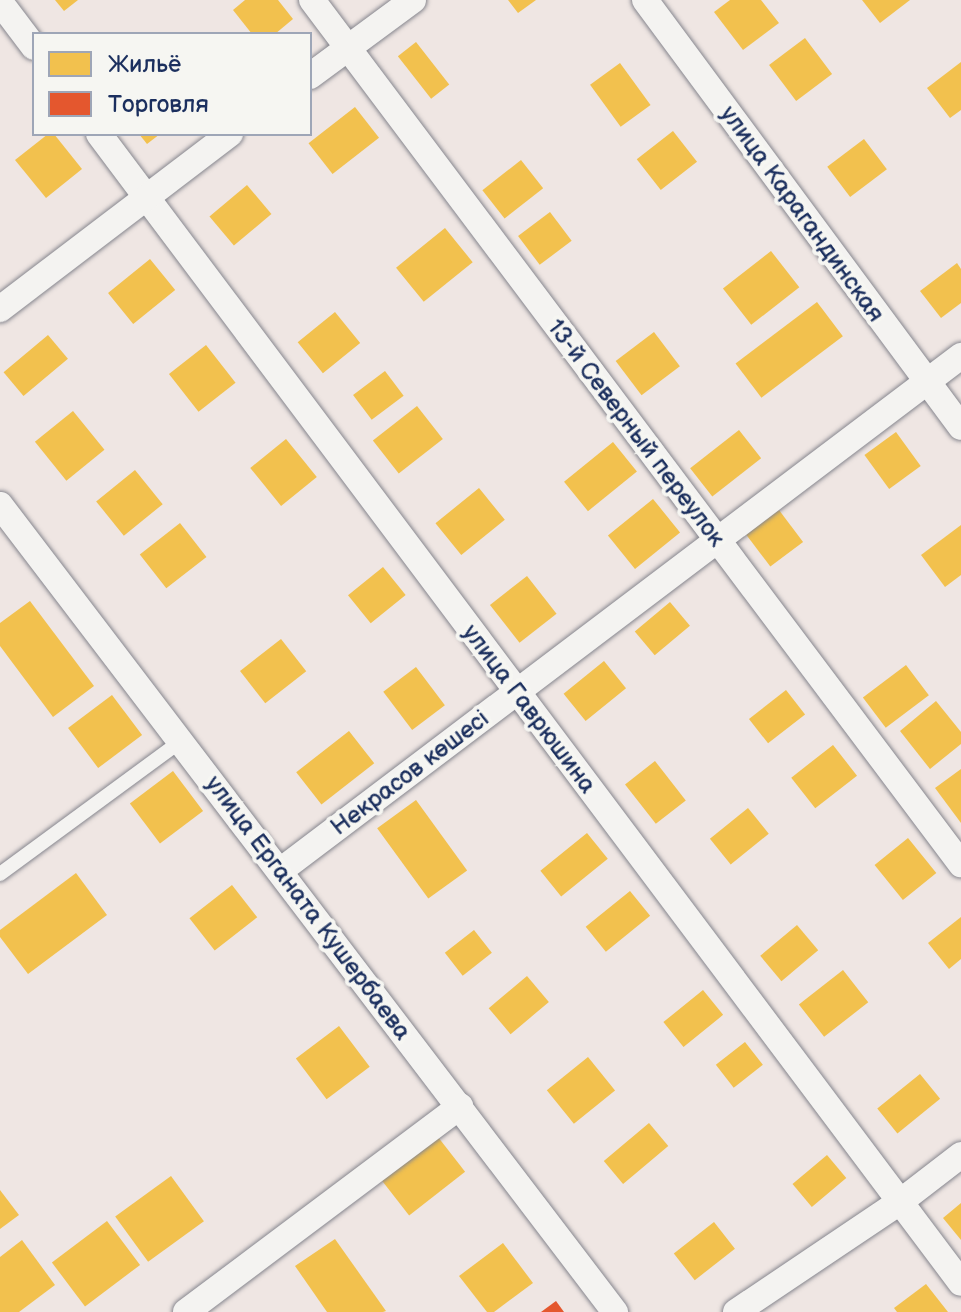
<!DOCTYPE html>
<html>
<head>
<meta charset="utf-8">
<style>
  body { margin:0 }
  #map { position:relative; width:961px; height:1312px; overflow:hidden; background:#efe6e3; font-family:"Balsamiq Sans",sans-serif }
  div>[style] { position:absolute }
  .homes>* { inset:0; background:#f2c14e; transform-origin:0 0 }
  .shops>* { inset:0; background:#e4572e }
  .roads { filter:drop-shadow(0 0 2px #86868e) drop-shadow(0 0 2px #86868e) }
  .lane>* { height:14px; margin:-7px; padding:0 7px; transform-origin:7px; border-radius:7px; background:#f4f3f1 }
  .street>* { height:26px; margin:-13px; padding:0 13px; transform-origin:13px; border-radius:13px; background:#f4f3f1 }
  span { translate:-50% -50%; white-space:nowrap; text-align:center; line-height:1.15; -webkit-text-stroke:8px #f6f6f2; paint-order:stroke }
  .street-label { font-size:24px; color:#1b2f5e }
  .legend { position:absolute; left:32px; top:32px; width:280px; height:104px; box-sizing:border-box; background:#f6f6f2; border:2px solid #9ea6b7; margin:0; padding:10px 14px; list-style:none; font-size:24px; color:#1b2f5e }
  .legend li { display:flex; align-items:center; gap:16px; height:40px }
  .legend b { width:40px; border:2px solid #9ea6b7 }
</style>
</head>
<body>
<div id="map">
  <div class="homes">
    <i style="clip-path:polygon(55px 0,78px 0,64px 11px)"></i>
    <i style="clip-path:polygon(245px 0,278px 0,293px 19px,275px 34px,252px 34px,233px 10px)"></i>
    <i style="clip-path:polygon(508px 0,536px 0,518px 13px)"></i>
    <i style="clip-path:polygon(730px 0,761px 0,779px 23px,743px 50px,714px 12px)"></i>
    <i style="clip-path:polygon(862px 0,910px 0,880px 23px)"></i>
    <i style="left:805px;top:38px;width:45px;height:45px;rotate:53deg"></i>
    <i style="left:416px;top:42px;width:54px;height:23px;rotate:52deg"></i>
    <i style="clip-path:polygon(961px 62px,961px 110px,950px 118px,927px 88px)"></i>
    <i style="left:620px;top:63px;width:52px;height:37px;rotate:54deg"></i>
    <i style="left:355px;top:107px;width:39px;height:59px;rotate:52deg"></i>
    <i style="left:673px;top:131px;width:39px;height:46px;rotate:52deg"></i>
    <i style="clip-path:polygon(48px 134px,54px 134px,82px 169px,46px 198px,15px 160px)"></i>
    <i style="clip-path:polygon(139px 134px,160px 134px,147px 144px)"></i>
    <i style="left:864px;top:139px;width:38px;height:46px;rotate:53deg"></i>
    <i style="left:521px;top:160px;width:36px;height:49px;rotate:52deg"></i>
    <i style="left:247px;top:185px;width:38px;height:49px;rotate:50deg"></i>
    <i style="left:550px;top:212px;width:36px;height:40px;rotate:53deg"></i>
    <i style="left:445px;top:228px;width:44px;height:63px;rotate:51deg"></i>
    <i style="left:771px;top:251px;width:46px;height:61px;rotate:52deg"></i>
    <i style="left:150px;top:259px;width:40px;height:54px;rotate:51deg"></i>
    <i style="clip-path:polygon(957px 263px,961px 269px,961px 303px,941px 318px,920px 291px)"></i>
    <i style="left:817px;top:302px;width:43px;height:102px;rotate:53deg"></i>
    <i style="left:335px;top:312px;width:40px;height:48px;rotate:51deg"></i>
    <i style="left:654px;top:332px;width:43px;height:48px;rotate:53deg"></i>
    <i style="left:48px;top:335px;width:31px;height:58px;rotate:50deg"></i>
    <i style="left:206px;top:345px;width:48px;height:47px;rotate:52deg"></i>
    <i style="left:385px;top:371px;width:31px;height:40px;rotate:53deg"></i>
    <i style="left:417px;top:406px;width:42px;height:56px;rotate:52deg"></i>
    <i style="left:73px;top:411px;width:50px;height:49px;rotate:51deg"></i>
    <i style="left:739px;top:430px;width:36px;height:62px;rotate:52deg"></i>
    <i style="left:896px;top:432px;width:42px;height:39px;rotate:54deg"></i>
    <i style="left:286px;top:439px;width:49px;height:46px;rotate:51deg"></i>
    <i style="left:613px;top:442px;width:38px;height:63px;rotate:51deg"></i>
    <i style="left:135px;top:470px;width:44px;height:50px;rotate:51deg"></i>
    <i style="left:479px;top:488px;width:41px;height:56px;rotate:51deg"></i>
    <i style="left:653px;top:499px;width:43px;height:58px;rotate:51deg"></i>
    <i style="left:779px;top:510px;width:40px;height:41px;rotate:53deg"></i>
    <i style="left:180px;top:523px;width:43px;height:51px;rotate:52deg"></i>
    <i style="clip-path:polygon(961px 525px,961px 575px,945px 587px,921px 555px)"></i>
    <i style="left:383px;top:567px;width:36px;height:45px;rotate:51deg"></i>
    <i style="left:527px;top:576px;width:48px;height:47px;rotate:52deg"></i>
    <i style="clip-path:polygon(30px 601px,94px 686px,53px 717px,0 646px,0 623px)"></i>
    <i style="left:670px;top:602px;width:31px;height:46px;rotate:50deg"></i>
    <i style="left:281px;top:639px;width:41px;height:52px;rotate:52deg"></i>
    <i style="left:604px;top:661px;width:35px;height:52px;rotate:51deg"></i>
    <i style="left:906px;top:665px;width:38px;height:54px;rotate:53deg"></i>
    <i style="left:416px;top:667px;width:48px;height:41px;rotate:53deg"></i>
    <i style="left:786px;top:690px;width:31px;height:47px;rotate:52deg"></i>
    <i style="left:112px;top:695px;width:50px;height:55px;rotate:53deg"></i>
    <i style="clip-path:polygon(936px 701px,961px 732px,961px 744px,930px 769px,900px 731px)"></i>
    <i style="left:349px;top:731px;width:41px;height:67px;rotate:52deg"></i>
    <i style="left:833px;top:745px;width:39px;height:53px;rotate:52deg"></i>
    <i style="left:655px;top:761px;width:50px;height:38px;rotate:52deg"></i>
    <i style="clip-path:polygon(961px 769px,961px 823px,935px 788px)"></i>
    <i style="left:173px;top:771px;width:50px;height:54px;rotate:53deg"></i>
    <i style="left:416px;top:800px;width:87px;height:48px;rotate:54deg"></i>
    <i style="left:748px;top:808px;width:33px;height:49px;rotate:51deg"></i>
    <i style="left:587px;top:833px;width:33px;height:60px;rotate:51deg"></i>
    <i style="left:908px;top:838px;width:45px;height:43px;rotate:51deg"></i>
    <i style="clip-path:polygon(76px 873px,107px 915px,28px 974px,0 937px,0 930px)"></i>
    <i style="left:232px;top:885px;width:41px;height:54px;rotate:52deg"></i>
    <i style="left:630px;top:891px;width:32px;height:57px;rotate:51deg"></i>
    <i style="clip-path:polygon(961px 917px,961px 959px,949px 969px,928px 943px)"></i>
    <i style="left:797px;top:925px;width:33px;height:48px;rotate:50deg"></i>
    <i style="left:474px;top:930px;width:29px;height:37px;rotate:52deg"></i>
    <i style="left:843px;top:970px;width:41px;height:56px;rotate:52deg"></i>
    <i style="left:527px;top:976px;width:34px;height:50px;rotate:50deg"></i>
    <i style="left:703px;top:990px;width:32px;height:51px;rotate:51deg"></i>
    <i style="left:339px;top:1026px;width:51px;height:54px;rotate:53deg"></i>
    <i style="left:745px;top:1042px;width:29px;height:37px;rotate:52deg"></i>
    <i style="left:588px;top:1057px;width:43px;height:53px;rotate:51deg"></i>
    <i style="left:920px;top:1074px;width:32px;height:55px;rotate:51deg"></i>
    <i style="left:649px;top:1123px;width:30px;height:59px;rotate:50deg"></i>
    <i style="left:438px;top:1137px;width:44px;height:71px;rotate:52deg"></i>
    <i style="left:827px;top:1155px;width:30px;height:45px;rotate:50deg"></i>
    <i style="left:171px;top:1176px;width:56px;height:69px;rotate:54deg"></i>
    <i style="clip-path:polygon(0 1190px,19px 1215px,0 1229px)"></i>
    <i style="clip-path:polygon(961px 1203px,961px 1240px,943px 1218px)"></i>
    <i style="left:107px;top:1221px;width:55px;height:69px;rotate:53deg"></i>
    <i style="left:714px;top:1222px;width:34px;height:51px;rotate:52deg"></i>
    <i style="clip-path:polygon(335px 1239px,386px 1311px,383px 1312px,327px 1312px,295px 1266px)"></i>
    <i style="clip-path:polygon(22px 1240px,55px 1285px,19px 1312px,0 1312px,0 1257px)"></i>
    <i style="clip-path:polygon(503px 1243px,533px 1283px,494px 1312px,487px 1312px,459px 1276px)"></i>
    <i style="clip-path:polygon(926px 1284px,948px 1312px,897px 1312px,894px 1308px)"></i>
  </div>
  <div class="shops">
    <i style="clip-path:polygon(556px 1301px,564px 1312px,541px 1312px)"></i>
  </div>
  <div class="roads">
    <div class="lane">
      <i style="left:0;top:874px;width:225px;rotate:-36.3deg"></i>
    </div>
    <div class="street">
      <i style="left:312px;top:0;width:1081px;rotate:53.09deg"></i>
      <i style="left:645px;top:0;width:531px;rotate:53.5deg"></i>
      <i style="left:0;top:2px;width:56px;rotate:52.9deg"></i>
      <i style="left:310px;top:76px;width:128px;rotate:-36.4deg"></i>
      <i style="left:99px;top:134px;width:1436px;rotate:53.12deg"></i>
      <i style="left:0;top:309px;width:289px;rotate:-37.3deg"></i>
      <i style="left:0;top:505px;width:1015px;rotate:52.69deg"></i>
      <i style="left:280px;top:871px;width:854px;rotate:-37.1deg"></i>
      <i style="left:186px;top:1312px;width:343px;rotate:-36.9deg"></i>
      <i style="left:736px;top:1312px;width:197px;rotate:-33.9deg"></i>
      <i style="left:900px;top:1202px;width:77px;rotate:-37.6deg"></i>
    </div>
  </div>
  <div class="street-label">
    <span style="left:802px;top:214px;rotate:54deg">улица Карагандинская</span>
    <span style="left:636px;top:433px;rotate:53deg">13-й Северный переулок</span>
    <span style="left:529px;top:709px;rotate:53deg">улица Гаврюшина</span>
    <span style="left:410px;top:773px;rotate:-37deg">Некрасов көшесі</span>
    <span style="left:308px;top:908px;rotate:53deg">улица Ерганата Кушербаева</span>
  </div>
  <ul class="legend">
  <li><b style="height:22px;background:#f2c14e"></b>Жильё</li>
  <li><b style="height:22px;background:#e4572e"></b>Торговля</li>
  </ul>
</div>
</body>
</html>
